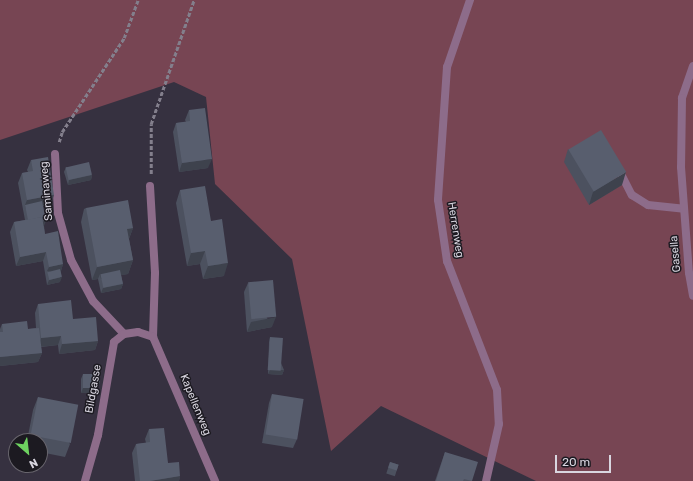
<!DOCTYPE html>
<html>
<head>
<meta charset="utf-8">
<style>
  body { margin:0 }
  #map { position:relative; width:693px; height:481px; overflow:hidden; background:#363140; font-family:Rubik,sans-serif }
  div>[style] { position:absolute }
  .green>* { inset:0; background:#774553 }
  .path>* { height:2.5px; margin-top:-1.25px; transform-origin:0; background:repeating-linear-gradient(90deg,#837f8c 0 4px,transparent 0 6px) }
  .service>* { height:8px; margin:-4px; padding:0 4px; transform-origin:4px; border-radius:4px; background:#8d6c8a }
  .minor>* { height:8px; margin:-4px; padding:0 4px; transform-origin:4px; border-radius:4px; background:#8d6c8a }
  .wall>* { inset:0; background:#4c515f; transform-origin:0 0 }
  .shaded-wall>* { inset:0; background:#3e424d }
  .building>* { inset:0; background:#585e6e; transform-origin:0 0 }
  span { translate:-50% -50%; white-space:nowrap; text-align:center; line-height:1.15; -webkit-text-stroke:3px #1c1a21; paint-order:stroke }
  .street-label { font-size:11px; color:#d9d6e0 }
  .north { position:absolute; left:8px; top:433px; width:40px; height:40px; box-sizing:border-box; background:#1c1a21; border:1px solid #68656d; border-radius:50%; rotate:152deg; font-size:11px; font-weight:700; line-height:16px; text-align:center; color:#d9d6e0 }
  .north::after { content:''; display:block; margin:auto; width:14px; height:18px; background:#6ed360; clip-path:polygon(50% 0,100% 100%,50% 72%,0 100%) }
  .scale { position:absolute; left:555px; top:455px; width:56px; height:18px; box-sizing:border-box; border:2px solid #d9d6e0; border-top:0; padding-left:5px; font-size:12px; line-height:14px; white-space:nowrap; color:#d9d6e0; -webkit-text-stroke:3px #1c1a21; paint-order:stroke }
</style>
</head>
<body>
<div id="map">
  <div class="green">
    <i style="clip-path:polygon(0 0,693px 0,693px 481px,536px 481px,381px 406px,331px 451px,292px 259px,215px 184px,206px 97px,174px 82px,0 140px)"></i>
  </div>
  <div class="path">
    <i style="left:59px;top:142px;width:10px;rotate:-73deg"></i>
    <i style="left:62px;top:132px;width:113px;rotate:-56.6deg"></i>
    <i style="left:124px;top:38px;width:40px;rotate:-69.8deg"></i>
    <i style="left:151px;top:174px;width:50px;rotate:-90deg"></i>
    <i style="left:151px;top:124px;width:131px;rotate:-70.9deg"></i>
  </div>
  <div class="service">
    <i style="left:619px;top:170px;width:28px;rotate:63deg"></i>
    <i style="left:632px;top:195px;width:19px;rotate:32deg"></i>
    <i style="left:648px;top:205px;width:36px;rotate:6deg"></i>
    <i style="left:150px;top:186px;width:87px;rotate:86.7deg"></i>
    <i style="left:155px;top:273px;width:64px;rotate:91.8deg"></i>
  </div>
  <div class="minor">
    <i style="left:470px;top:0;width:71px;rotate:108.9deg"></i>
    <i style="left:447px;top:67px;width:133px;rotate:93.9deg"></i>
    <i style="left:438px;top:200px;width:62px;rotate:81.6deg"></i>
    <i style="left:447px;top:261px;width:138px;rotate:68.8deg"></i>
    <i style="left:497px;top:390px;width:34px;rotate:87deg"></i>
    <i style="left:499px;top:424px;width:58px;rotate:102.8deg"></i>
    <i style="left:693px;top:66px;width:34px;rotate:109deg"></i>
    <i style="left:682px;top:98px;width:69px;rotate:90.8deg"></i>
    <i style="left:681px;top:167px;width:106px;rotate:85.7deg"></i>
    <i style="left:689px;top:273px;width:23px;rotate:80deg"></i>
    <i style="left:55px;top:154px;width:59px;rotate:87.1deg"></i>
    <i style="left:58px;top:213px;width:49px;rotate:74.5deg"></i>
    <i style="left:71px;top:260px;width:47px;rotate:61.8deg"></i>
    <i style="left:93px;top:301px;width:45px;rotate:46.8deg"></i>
    <i style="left:85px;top:481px;width:48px;rotate:-74.2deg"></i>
    <i style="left:98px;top:435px;width:94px;rotate:-80.2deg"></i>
    <i style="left:114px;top:342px;width:13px;rotate:-39deg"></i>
    <i style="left:124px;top:334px;width:14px;rotate:-8deg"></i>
    <i style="left:138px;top:332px;width:16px;rotate:18deg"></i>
    <i style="left:153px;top:337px;width:157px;rotate:66.7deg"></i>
  </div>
  <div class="wall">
    <i style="clip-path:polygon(189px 110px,208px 168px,179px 172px,173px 132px,176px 123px,186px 122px,185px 120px)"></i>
    <i style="clip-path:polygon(568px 149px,622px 185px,589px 205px,564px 162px)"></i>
    <i style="clip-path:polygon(31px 160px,51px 204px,43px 206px,44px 226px,45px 234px,63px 264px,61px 271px,60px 282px,47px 285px,43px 261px,16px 266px,10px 232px,14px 222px,25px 220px,18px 183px,22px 173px,28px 172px,27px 170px)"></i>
    <i style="clip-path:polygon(66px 167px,92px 175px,91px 180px,68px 185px,64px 172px)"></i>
    <i style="clip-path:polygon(180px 190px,211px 221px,224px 276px,203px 279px,200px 264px,187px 266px,176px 203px)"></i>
    <i style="clip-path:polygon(86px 208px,133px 228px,129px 239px,133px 260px,128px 274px,121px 275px,123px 284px,121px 289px,101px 293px,98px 279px,92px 280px,81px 222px,84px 209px)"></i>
    <i style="clip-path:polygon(248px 283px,272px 327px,247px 332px,244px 292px)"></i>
    <i style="clip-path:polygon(38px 304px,73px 319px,98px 341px,95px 350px,59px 354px,58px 345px,41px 347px,42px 353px,38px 362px,0 366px,0 329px,2px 324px,28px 329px,36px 328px,35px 313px)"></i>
    <i style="clip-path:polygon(270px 337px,284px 370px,282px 375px,268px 374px,269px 342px)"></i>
    <i style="clip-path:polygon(83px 374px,100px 382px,98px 387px,96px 387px,94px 393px,81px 393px,81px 379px)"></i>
    <i style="clip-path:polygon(272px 394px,297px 439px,293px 448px,262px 443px,269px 403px)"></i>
    <i style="clip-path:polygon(38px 397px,70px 444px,65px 457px,40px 452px,40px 441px,27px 441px,33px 410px)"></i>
    <i style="clip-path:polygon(149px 429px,168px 463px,180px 476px,179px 481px,135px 481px,132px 453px,136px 444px,146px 443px,145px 439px)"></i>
    <i style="clip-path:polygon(445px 452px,472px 481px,435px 481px)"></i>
    <i style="left:390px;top:462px;width:9px;height:12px;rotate:18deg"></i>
  </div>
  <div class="shaded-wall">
    <i style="clip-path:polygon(212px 159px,208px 168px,179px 172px,182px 163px)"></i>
    <i style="clip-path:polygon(626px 172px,622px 185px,589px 205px,593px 192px)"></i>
    <i style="clip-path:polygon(92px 175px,91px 180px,68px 185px,69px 180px)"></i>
    <i style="clip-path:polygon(54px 195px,51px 204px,26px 209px,25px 205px,27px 200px)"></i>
    <i style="clip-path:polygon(46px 221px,44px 226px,27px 229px,28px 224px)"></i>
    <i style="clip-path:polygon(133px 228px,128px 241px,127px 229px)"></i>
    <i style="clip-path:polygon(205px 251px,200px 264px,187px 266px,191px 253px)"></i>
    <i style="clip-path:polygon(46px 252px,43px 261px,16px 266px,20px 257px)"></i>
    <i style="clip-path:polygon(133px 260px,128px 274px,101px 279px,100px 274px,98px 279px,92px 280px,97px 267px)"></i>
    <i style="clip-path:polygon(228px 263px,224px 276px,203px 279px,208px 266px)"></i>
    <i style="clip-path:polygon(63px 264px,60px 274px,47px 271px,49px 267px)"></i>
    <i style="clip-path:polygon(62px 277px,60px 282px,47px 285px,49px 280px)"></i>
    <i style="clip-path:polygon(123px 284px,121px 289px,101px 293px,103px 288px)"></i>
    <i style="clip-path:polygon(276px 317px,272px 327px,247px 332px,251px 322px)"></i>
    <i style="clip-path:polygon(61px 336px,58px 345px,38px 347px,41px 338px)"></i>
    <i style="clip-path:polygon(98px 341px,95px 350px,59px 354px,62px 344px)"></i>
    <i style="clip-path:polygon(42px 353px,38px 362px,0 366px,0 357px)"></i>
    <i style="clip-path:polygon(270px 370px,284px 370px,282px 375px,268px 374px)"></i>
    <i style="clip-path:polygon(95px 382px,100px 382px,98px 387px,94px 387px)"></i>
    <i style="clip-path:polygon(83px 388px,96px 388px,94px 393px,81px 393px)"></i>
    <i style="clip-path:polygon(180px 476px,179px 481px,150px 481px)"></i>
  </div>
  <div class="building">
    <i style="clip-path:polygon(205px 108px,212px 159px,182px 163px,176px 123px,190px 121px,189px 110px)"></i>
    <i style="left:601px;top:130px;width:49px;height:38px;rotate:59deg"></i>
    <i style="clip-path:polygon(48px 157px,54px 195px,27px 200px,22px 173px,33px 171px,31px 160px)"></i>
    <i style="left:89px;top:162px;width:13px;height:24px;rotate:77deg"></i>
    <i style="clip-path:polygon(205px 186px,211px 221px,222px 219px,228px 263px,208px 266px,205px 251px,191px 253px,180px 190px)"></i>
    <i style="clip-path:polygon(128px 200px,133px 228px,127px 229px,133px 260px,97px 267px,86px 208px)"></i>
    <i style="clip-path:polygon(42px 201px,46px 221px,43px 221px,42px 217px,28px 220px,25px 205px)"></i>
    <i style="clip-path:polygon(42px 217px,45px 234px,58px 231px,63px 264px,49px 267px,46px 252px,20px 257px,14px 222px)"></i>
    <i style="left:60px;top:269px;width:8px;height:13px;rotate:76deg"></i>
    <i style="left:120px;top:270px;width:14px;height:20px;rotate:78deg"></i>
    <i style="left:273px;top:280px;width:37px;height:25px;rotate:85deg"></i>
    <i style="clip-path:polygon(71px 300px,73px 319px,96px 317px,98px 341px,62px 344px,61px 336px,41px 338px,38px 304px)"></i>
    <i style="clip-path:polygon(27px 321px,28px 329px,39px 328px,42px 353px,0 357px,0 332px,3px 332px,2px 324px)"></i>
    <i style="left:270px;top:337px;width:13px;height:33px;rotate:4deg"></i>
    <i style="clip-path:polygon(83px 374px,100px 374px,100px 382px,95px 382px,96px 388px,83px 388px)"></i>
    <i style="left:272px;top:394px;width:32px;height:41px;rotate:9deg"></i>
    <i style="left:38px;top:397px;width:41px;height:39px;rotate:11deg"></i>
    <i style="clip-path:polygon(164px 428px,168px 463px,179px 462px,180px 476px,150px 481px,140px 481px,136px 444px,150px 442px,149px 429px)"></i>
    <i style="clip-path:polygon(445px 452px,478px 462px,472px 481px,464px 479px,463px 481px,436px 481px)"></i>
    <i style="left:390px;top:462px;width:9px;height:6px;rotate:18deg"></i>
  </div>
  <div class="street-label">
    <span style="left:47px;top:191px;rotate:-95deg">Saminaweg</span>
    <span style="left:455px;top:230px;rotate:81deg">Herrenweg</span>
    <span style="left:676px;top:254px;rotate:-95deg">Gasella</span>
    <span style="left:94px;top:389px;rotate:-80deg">Bildgasse</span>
    <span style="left:195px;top:405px;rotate:68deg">Kapellenweg</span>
  </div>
  <div class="north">N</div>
  <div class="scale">20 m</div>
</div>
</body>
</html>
